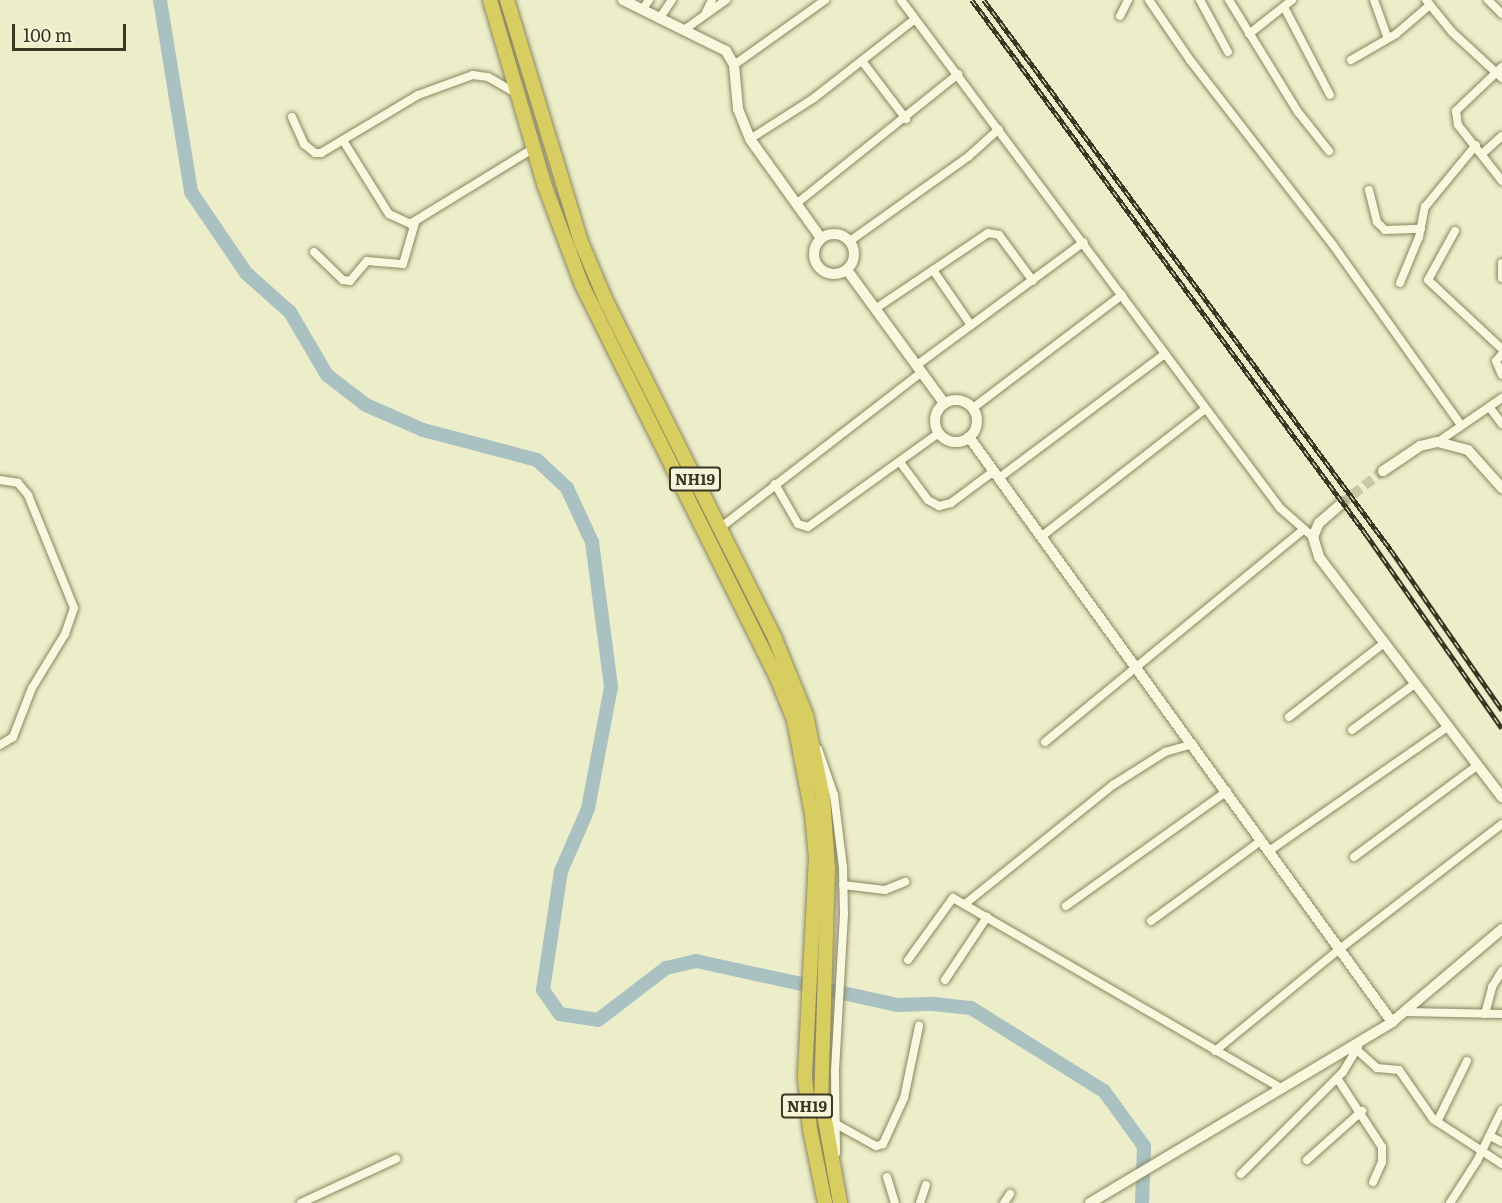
<!DOCTYPE html>
<html>
<head>
<meta charset="utf-8">
<style>
  body { margin:0 }
  #map { position:relative; width:1502px; height:1203px; overflow:hidden; background:#eceeca; font-family:Literata,serif }
  div>[style] { position:absolute }
  .river>* { height:14px; margin:-7px; padding:0 7px; transform-origin:7px; border-radius:7px; background:#aac1c2 }
  .secondary-tunnel>* { height:10px; margin-top:-5px; transform-origin:0; background:repeating-linear-gradient(90deg,#c9c9a8 0 10px,transparent 0 15px) }
  .roads { filter:drop-shadow(0 0 2px #8a855f) drop-shadow(0 0 2px #8a855f) }
  .street>* { height:8px; margin:-4px; padding:0 4px; transform-origin:4px; border-radius:4px; background:#f7f8dd }
  .secondary>* { height:10px; margin:-5px; padding:0 5px; transform-origin:5px; border-radius:5px; background:#f7f8dd }
  .secondary>.ring { margin:-5px; padding:0; box-sizing:content-box; background:none; border:10px solid #f7f8dd; border-radius:50% }
  .highway>* { height:14px; margin:-7px; padding:0 7px; transform-origin:7px; border-radius:7px; background:#d8cd60 }
  .rail>* { height:4.5px; margin-top:-2.25px; transform-origin:0; background:repeating-linear-gradient(90deg,#f4f5d9 0 7px,#3b3722 0 14px); box-sizing:border-box; border-block:2px solid #3b3722 }
  span { translate:-50% -50%; white-space:nowrap; text-align:center; line-height:1.15; -webkit-text-stroke:6px #f4f5d9; paint-order:stroke }
  .shield-label span { padding:2px 4px; background:#f4f5d9; border:2px solid; border-radius:4px; -webkit-text-stroke-width:0 }
  .shield-label { font-size:15px; color:#3b3722; font-weight:700 }
  .scale { position:absolute; left:12px; top:24px; width:114px; height:27px; box-sizing:border-box; border:3px solid #3b3722; border-top:0; padding-left:8px; font-size:18px; line-height:21px; white-space:nowrap; color:#3b3722; -webkit-text-stroke:4px #f4f5d9; paint-order:stroke }
</style>
</head>
<body>
<div id="map">
  <div class="river">
    <i style="left:160px;top:0;width:194px;rotate:80.8deg"></i>
    <i style="left:191px;top:192px;width:98px;rotate:55.8deg"></i>
    <i style="left:246px;top:273px;width:59px;rotate:41.6deg"></i>
    <i style="left:290px;top:312px;width:73px;rotate:59.6deg"></i>
    <i style="left:327px;top:375px;width:49px;rotate:37.6deg"></i>
    <i style="left:366px;top:405px;width:62px;rotate:23.7deg"></i>
    <i style="left:423px;top:430px;width:118px;rotate:14.7deg"></i>
    <i style="left:537px;top:460px;width:41px;rotate:43deg"></i>
    <i style="left:567px;top:488px;width:60px;rotate:65.2deg"></i>
    <i style="left:592px;top:542px;width:146px;rotate:82.5deg"></i>
    <i style="left:611px;top:687px;width:124px;rotate:100.7deg"></i>
    <i style="left:588px;top:809px;width:68px;rotate:113.5deg"></i>
    <i style="left:561px;top:871px;width:120px;rotate:98.6deg"></i>
    <i style="left:543px;top:990px;width:29px;rotate:55deg"></i>
    <i style="left:560px;top:1014px;width:38px;rotate:9deg"></i>
    <i style="left:598px;top:1020px;width:86px;rotate:-37.4deg"></i>
    <i style="left:666px;top:968px;width:31px;rotate:-13deg"></i>
    <i style="left:696px;top:961px;width:207px;rotate:12.3deg"></i>
    <i style="left:898px;top:1005px;width:35px;rotate:-2deg"></i>
    <i style="left:933px;top:1004px;width:38px;rotate:6deg"></i>
    <i style="left:971px;top:1008px;width:157px;rotate:32deg"></i>
    <i style="left:1104px;top:1091px;width:68px;rotate:54deg"></i>
    <i style="left:1144px;top:1146px;width:57px;rotate:92deg"></i>
  </div>
  <div class="secondary-tunnel">
    <i style="left:1341px;top:504px;width:53px;rotate:-38.2deg"></i>
  </div>
  <div class="roads">
    <div class="street">
      <i style="left:901px;top:0;width:634px;rotate:53.27deg"></i>
      <i style="left:1280px;top:508px;width:44px;rotate:41.3deg"></i>
      <i style="left:1149px;top:0;width:73px;rotate:55.7deg"></i>
      <i style="left:1190px;top:60px;width:234px;rotate:52.3deg"></i>
      <i style="left:1333px;top:245px;width:221px;rotate:54.6deg"></i>
      <i style="left:1200px;top:0;width:59px;rotate:61.7deg"></i>
      <i style="left:1229px;top:0;width:132px;rotate:58.4deg"></i>
      <i style="left:1298px;top:112px;width:50px;rotate:51.5deg"></i>
      <i style="left:1374px;top:0;width:41px;rotate:70.3deg"></i>
      <i style="left:1426px;top:0;width:41px;rotate:50.9deg"></i>
      <i style="left:1452px;top:32px;width:68px;rotate:42.6deg"></i>
      <i style="left:1488px;top:0;width:20px;rotate:45deg"></i>
      <i style="left:1284px;top:7px;width:99px;rotate:62.4deg"></i>
      <i style="left:642px;top:10px;width:12px;rotate:-55deg"></i>
      <i style="left:706px;top:12px;width:13px;rotate:-63deg"></i>
      <i style="left:1120px;top:16px;width:18px;rotate:-63deg"></i>
      <i style="left:659px;top:19px;width:23px;rotate:-56deg"></i>
      <i style="left:684px;top:30px;width:52px;rotate:-35.5deg"></i>
      <i style="left:1249px;top:34px;width:55px;rotate:-38.3deg"></i>
      <i style="left:1351px;top:60px;width:52px;rotate:-30deg"></i>
      <i style="left:1396px;top:34px;width:45px;rotate:-40.5deg"></i>
      <i style="left:862px;top:61px;width:73px;rotate:52.8deg"></i>
      <i style="left:734px;top:65px;width:112px;rotate:-35.5deg"></i>
      <i style="left:1502px;top:67px;width:64px;rotate:136.3deg"></i>
      <i style="left:1456px;top:111px;width:14px;rotate:82deg"></i>
      <i style="left:1458px;top:125px;width:71px;rotate:51.8deg"></i>
      <i style="left:292px;top:117px;width:30px;rotate:66deg"></i>
      <i style="left:304px;top:144px;width:14px;rotate:39deg"></i>
      <i style="left:315px;top:153px;width:6px"></i>
      <i style="left:321px;top:153px;width:113px;rotate:-30.9deg"></i>
      <i style="left:418px;top:95px;width:59px;rotate:-20deg"></i>
      <i style="left:473px;top:75px;width:15px;rotate:8deg"></i>
      <i style="left:488px;top:77px;width:34px;rotate:30deg"></i>
      <i style="left:750px;top:139px;width:76px;rotate:-32.6deg"></i>
      <i style="left:814px;top:98px;width:128px;rotate:-38deg"></i>
      <i style="left:344px;top:142px;width:85px;rotate:58deg"></i>
      <i style="left:389px;top:214px;width:23px;rotate:25deg"></i>
      <i style="left:410px;top:224px;width:145px;rotate:-31.5deg"></i>
      <i style="left:1483px;top:153px;width:25px;rotate:-42deg"></i>
      <i style="left:1369px;top:190px;width:33px;rotate:76deg"></i>
      <i style="left:1377px;top:222px;width:11px;rotate:45deg"></i>
      <i style="left:1385px;top:230px;width:36px;rotate:-2deg"></i>
      <i style="left:796px;top:204px;width:208px;rotate:-38.7deg"></i>
      <i style="left:1455px;top:231px;width:56px;rotate:118.9deg"></i>
      <i style="left:1428px;top:280px;width:101px;rotate:43deg"></i>
      <i style="left:850px;top:241px;width:146px;rotate:-35.5deg"></i>
      <i style="left:969px;top:156px;width:40px;rotate:-42deg"></i>
      <i style="left:314px;top:252px;width:40px;rotate:44deg"></i>
      <i style="left:343px;top:280px;width:7px;rotate:8deg"></i>
      <i style="left:350px;top:281px;width:26px;rotate:-50deg"></i>
      <i style="left:367px;top:261px;width:36px;rotate:5deg"></i>
      <i style="left:403px;top:264px;width:43px;rotate:-73.7deg"></i>
      <i style="left:1502px;top:263px;width:15px;rotate:90deg"></i>
      <i style="left:933px;top:270px;width:67px;rotate:55.4deg"></i>
      <i style="left:1400px;top:283px;width:50px;rotate:-67.6deg"></i>
      <i style="left:1419px;top:237px;width:31px;rotate:-79deg"></i>
      <i style="left:1425px;top:207px;width:80px;rotate:-50.6deg"></i>
      <i style="left:875px;top:309px;width:136px;rotate:-33.9deg"></i>
      <i style="left:988px;top:233px;width:11px;rotate:10deg"></i>
      <i style="left:999px;top:235px;width:57px;rotate:53.5deg"></i>
      <i style="left:1502px;top:354px;width:9px;rotate:131deg"></i>
      <i style="left:1496px;top:361px;width:15px;rotate:67deg"></i>
      <i style="left:917px;top:365px;width:207px;rotate:-36.4deg"></i>
      <i style="left:973px;top:408px;width:187px;rotate:-37.2deg"></i>
      <i style="left:1490px;top:408px;width:20px;rotate:53deg"></i>
      <i style="left:1438px;top:442px;width:78px;rotate:-34.5deg"></i>
      <i style="left:900px;top:462px;width:47px;rotate:53.6deg"></i>
      <i style="left:928px;top:500px;width:13px;rotate:29deg"></i>
      <i style="left:939px;top:506px;width:12px;rotate:-14deg"></i>
      <i style="left:951px;top:503px;width:54px;rotate:-36.7deg"></i>
      <i style="left:999px;top:478px;width:207px;rotate:-36.8deg"></i>
      <i style="left:0;top:480px;width:18px;rotate:9deg"></i>
      <i style="left:18px;top:483px;width:16px;rotate:50deg"></i>
      <i style="left:28px;top:495px;width:122px;rotate:67.8deg"></i>
      <i style="left:74px;top:608px;width:28px;rotate:109deg"></i>
      <i style="left:65px;top:634px;width:63px;rotate:121.4deg"></i>
      <i style="left:32px;top:688px;width:53px;rotate:111.2deg"></i>
      <i style="left:13px;top:737px;width:15px;rotate:148deg"></i>
      <i style="left:775px;top:484px;width:46px;rotate:60.1deg"></i>
      <i style="left:798px;top:524px;width:10px;rotate:17deg"></i>
      <i style="left:808px;top:527px;width:161px;rotate:-35.7deg"></i>
      <i style="left:720px;top:528px;width:255px;rotate:-37.7deg"></i>
      <i style="left:1042px;top:536px;width:205px;rotate:-37.9deg"></i>
      <i style="left:1289px;top:717px;width:120px;rotate:-37.9deg"></i>
      <i style="left:1352px;top:730px;width:79px;rotate:-36.3deg"></i>
      <i style="left:1045px;top:742px;width:334px;rotate:-39.4deg"></i>
      <i style="left:818px;top:749px;width:49px;rotate:70.8deg"></i>
      <i style="left:834px;top:795px;width:73px;rotate:82.9deg"></i>
      <i style="left:843px;top:867px;width:47px;rotate:88.8deg"></i>
      <i style="left:844px;top:914px;width:158px;rotate:93.3deg"></i>
      <i style="left:835px;top:1072px;width:81px;rotate:89.3deg"></i>
      <i style="left:1269px;top:851px;width:219px;rotate:-34.8deg"></i>
      <i style="left:1354px;top:857px;width:154px;rotate:-36.6deg"></i>
      <i style="left:843px;top:885px;width:42px;rotate:6.8deg"></i>
      <i style="left:885px;top:890px;width:22px;rotate:-22deg"></i>
      <i style="left:965px;top:904px;width:190px;rotate:-38.8deg"></i>
      <i style="left:1113px;top:785px;width:62px;rotate:-32.4deg"></i>
      <i style="left:1165px;top:752px;width:29px;rotate:-16deg"></i>
      <i style="left:1066px;top:906px;width:198px;rotate:-35.5deg"></i>
      <i style="left:1151px;top:921px;width:137px;rotate:-36.1deg"></i>
      <i style="left:908px;top:960px;width:77px;rotate:-54deg"></i>
      <i style="left:953px;top:898px;width:380px;rotate:30.1deg"></i>
      <i style="left:945px;top:980px;width:76px;rotate:-56.3deg"></i>
      <i style="left:1406px;top:1012px;width:96px;rotate:1.2deg"></i>
      <i style="left:1485px;top:1014px;width:28px;rotate:-75deg"></i>
      <i style="left:1492px;top:987px;width:19px;rotate:-58deg"></i>
      <i style="left:1357px;top:1050px;width:27px;rotate:42deg"></i>
      <i style="left:1377px;top:1068px;width:22px;rotate:5deg"></i>
      <i style="left:1399px;top:1070px;width:60px;rotate:55.2deg"></i>
      <i style="left:1433px;top:1119px;width:82px;rotate:33.1deg"></i>
      <i style="left:1215px;top:1051px;width:163px;rotate:-39.3deg"></i>
      <i style="left:1341px;top:948px;width:203px;rotate:-37.6deg"></i>
      <i style="left:1337px;top:1078px;width:82px;rotate:56.9deg"></i>
      <i style="left:1382px;top:1147px;width:15px;rotate:90deg"></i>
      <i style="left:1382px;top:1162px;width:22px;rotate:114deg"></i>
      <i style="left:1437px;top:1122px;width:68px;rotate:-63.8deg"></i>
      <i style="left:836px;top:1124px;width:46px;rotate:28.8deg"></i>
      <i style="left:876px;top:1146px;width:7px;rotate:-16deg"></i>
      <i style="left:883px;top:1144px;width:51px;rotate:-65.5deg"></i>
      <i style="left:904px;top:1098px;width:74px;rotate:-78.2deg"></i>
      <i style="left:1490px;top:1136px;width:13px;rotate:27deg"></i>
      <i style="left:1307px;top:1160px;width:74px;rotate:-41.7deg"></i>
      <i style="left:1241px;top:1174px;width:144px;rotate:-45deg"></i>
      <i style="left:1343px;top:1072px;width:29px;rotate:-59deg"></i>
      <i style="left:887px;top:1177px;width:27px;rotate:73deg"></i>
      <i style="left:301px;top:1203px;width:105px;rotate:-24.9deg"></i>
      <i style="left:920px;top:1203px;width:19px;rotate:-72deg"></i>
      <i style="left:1004px;top:1203px;width:11px;rotate:-56deg"></i>
      <i style="left:1450px;top:1203px;width:50px;rotate:-57.3deg"></i>
      <i style="left:1477px;top:1161px;width:57px;rotate:-63.9deg"></i>
    </div>
    <div class="secondary">
      <i style="left:623px;top:0;width:115px;rotate:26.3deg"></i>
      <i style="left:726px;top:51px;width:16px;rotate:60deg"></i>
      <i style="left:734px;top:65px;width:44px;rotate:84.8deg"></i>
      <i style="left:738px;top:109px;width:32px;rotate:68deg"></i>
      <i style="left:750px;top:139px;width:122px;rotate:54.4deg"></i>
      <i class="ring" style="left:814px;top:234px;width:30px;height:30px"></i>
      <i style="left:847px;top:270px;width:165px;rotate:53.9deg"></i>
      <i class="ring" style="left:935px;top:400px;width:32px;height:32px"></i>
      <i style="left:969px;top:437px;width:722px;rotate:54.13deg"></i>
      <i style="left:1383px;top:471px;width:45px;rotate:-34deg"></i>
      <i style="left:1420px;top:446px;width:18px;rotate:-13deg"></i>
      <i style="left:1438px;top:442px;width:31px;rotate:15deg"></i>
      <i style="left:1468px;top:450px;width:51px;rotate:48.2deg"></i>
      <i style="left:1341px;top:504px;width:29px;rotate:139deg"></i>
      <i style="left:1319px;top:523px;width:15px;rotate:113deg"></i>
      <i style="left:1313px;top:537px;width:21px;rotate:73deg"></i>
      <i style="left:1319px;top:557px;width:302px;rotate:52.7deg"></i>
      <i style="left:1090px;top:1203px;width:352px;rotate:-30.9deg"></i>
      <i style="left:1392px;top:1022px;width:144px;rotate:-40.2deg"></i>
    </div>
    <div class="highway">
      <i style="left:490px;top:0;width:192px;rotate:73.6deg"></i>
      <i style="left:544px;top:184px;width:108px;rotate:69.4deg"></i>
      <i style="left:582px;top:285px;width:439px;rotate:63.6deg"></i>
      <i style="left:777px;top:678px;width:45px;rotate:68deg"></i>
      <i style="left:794px;top:720px;width:96px;rotate:79.2deg"></i>
      <i style="left:812px;top:814px;width:43px;rotate:84.7deg"></i>
      <i style="left:816px;top:857px;width:220px;rotate:92.9deg"></i>
      <i style="left:805px;top:1077px;width:52px;rotate:84.5deg"></i>
      <i style="left:810px;top:1129px;width:76px;rotate:78.5deg"></i>
      <i style="left:507px;top:0;width:253px;rotate:73deg"></i>
      <i style="left:581px;top:242px;width:64px;rotate:67deg"></i>
      <i style="left:606px;top:301px;width:378px;rotate:63.4deg"></i>
      <i style="left:775px;top:639px;width:82px;rotate:67.8deg"></i>
      <i style="left:806px;top:715px;width:85px;rotate:78.4deg"></i>
      <i style="left:823px;top:798px;width:70px;rotate:85.9deg"></i>
      <i style="left:828px;top:868px;width:230px;rotate:91.7deg"></i>
      <i style="left:821px;top:1098px;width:107px;rotate:79.7deg"></i>
    </div>
  </div>
  <div class="rail">
    <i style="left:972px;top:0;width:664px;rotate:53.58deg"></i>
    <i style="left:1366px;top:534px;width:237px;rotate:55deg"></i>
    <i style="left:984px;top:0;width:684px;rotate:53.5deg"></i>
    <i style="left:1391px;top:550px;width:195px;rotate:55.2deg"></i>
  </div>
  <div class="shield-label">
    <span style="left:695px;top:479px">NH19</span>
    <span style="left:807px;top:1106px">NH19</span>
  </div>
  <div class="scale">100 m</div>
</div>
</body>
</html>
